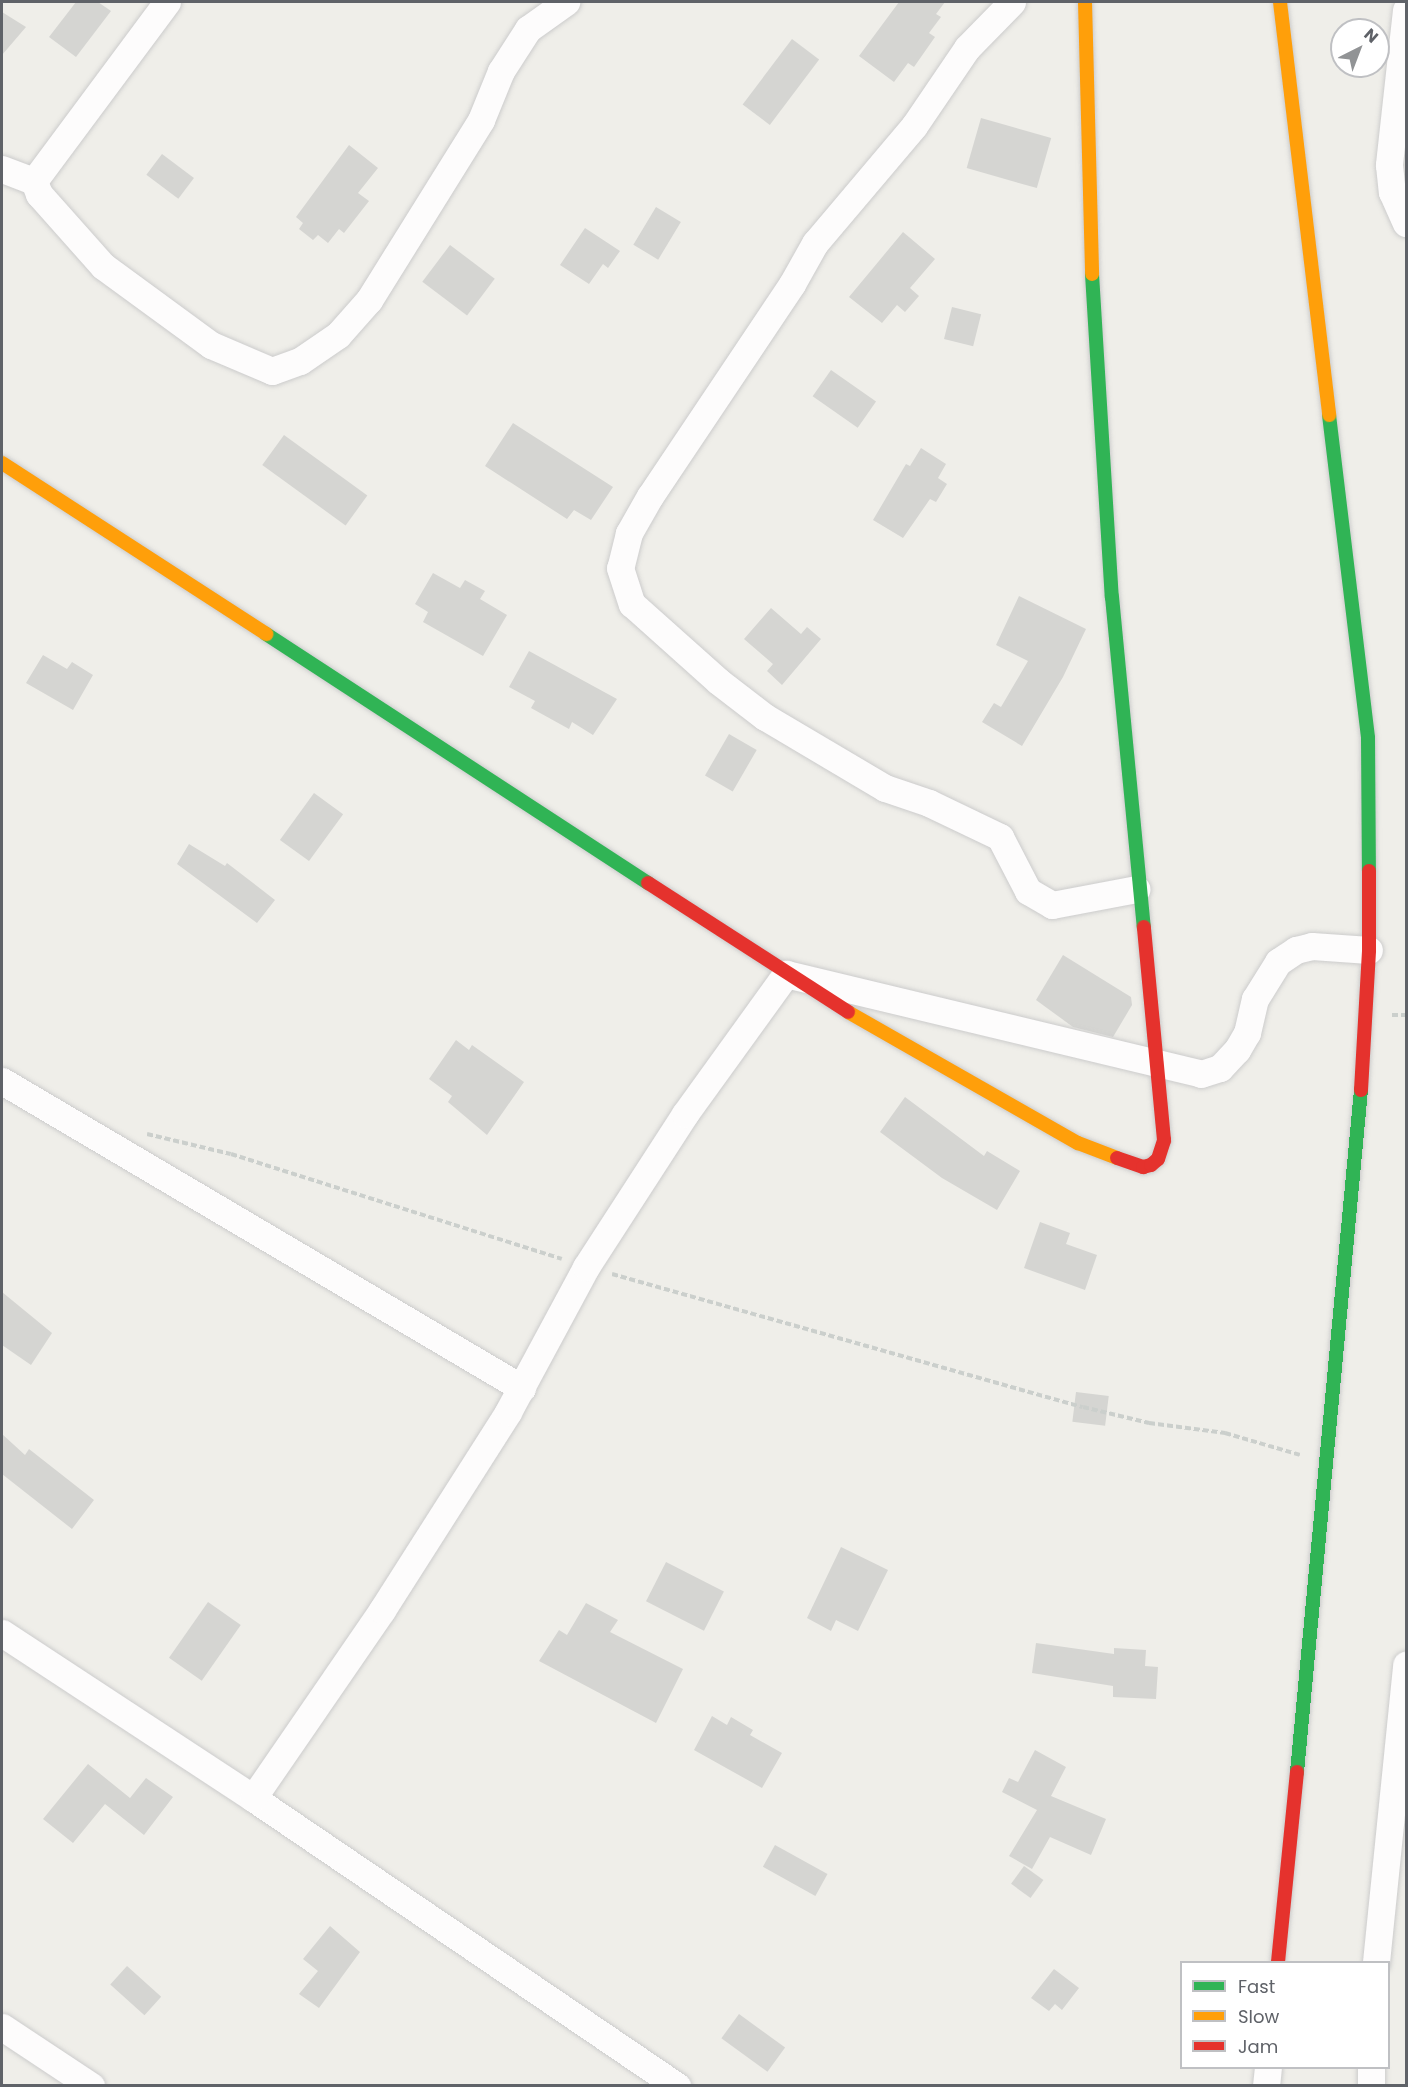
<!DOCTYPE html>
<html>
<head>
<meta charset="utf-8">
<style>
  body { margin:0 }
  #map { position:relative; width:1408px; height:2087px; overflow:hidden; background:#efeee9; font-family:Poppins,sans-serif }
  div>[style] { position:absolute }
  .building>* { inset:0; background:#d5d5d2; transform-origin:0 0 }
  .path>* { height:4px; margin-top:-2px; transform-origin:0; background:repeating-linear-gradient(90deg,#cbcfcc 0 6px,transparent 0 9px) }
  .roads { filter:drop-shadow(0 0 2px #ccc) drop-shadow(0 0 2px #ccc) }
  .street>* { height:27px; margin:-13.5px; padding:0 13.5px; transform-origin:13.5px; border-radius:13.5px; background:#fdfcfc }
  .fast>* { height:14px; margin:-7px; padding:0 7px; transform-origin:7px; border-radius:7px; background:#30b455 }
  .slow>* { height:14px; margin:-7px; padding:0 7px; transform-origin:7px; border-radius:7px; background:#ff9f0a }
  .jam>* { height:14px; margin:-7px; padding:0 7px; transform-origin:7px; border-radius:7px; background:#e5322d }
  span { translate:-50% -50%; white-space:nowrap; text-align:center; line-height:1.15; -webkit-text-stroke:5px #fff; paint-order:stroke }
  .frame { position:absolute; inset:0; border:3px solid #5f6268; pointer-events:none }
  .legend { position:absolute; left:1180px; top:1961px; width:210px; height:108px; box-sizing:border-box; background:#fff; border:2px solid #bfc0c3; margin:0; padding:8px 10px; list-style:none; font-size:18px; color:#5f6268 }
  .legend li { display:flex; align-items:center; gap:12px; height:30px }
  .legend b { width:30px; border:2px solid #bfc0c3 }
  .north { position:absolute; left:1330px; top:18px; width:60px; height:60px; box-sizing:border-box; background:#fff; border:2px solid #bfc0c3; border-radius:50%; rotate:42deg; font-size:16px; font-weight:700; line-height:24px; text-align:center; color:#5f6268 }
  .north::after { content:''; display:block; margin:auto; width:21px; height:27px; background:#919395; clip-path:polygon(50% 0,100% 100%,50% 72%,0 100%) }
</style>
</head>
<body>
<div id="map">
  <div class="building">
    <i style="clip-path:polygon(76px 2px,98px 2px,111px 11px,76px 57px,49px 37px)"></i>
    <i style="clip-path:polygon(899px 2px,945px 2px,936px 14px,941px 17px,929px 33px,935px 37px,914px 67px,908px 63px,894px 82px,859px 56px)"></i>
    <i style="clip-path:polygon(2px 12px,26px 27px,2px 55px)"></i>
    <i style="left:792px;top:39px;width:34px;height:82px;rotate:37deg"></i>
    <i style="left:981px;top:118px;width:73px;height:52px;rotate:16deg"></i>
    <i style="clip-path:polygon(349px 145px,378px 168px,358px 193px,369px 201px,344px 233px,339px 229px,328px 243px,318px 235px,313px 240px,299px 229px,303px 223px,296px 217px)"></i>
    <i style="left:162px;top:154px;width:40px;height:26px;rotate:37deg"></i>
    <i style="left:656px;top:207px;width:29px;height:44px;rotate:31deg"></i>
    <i style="clip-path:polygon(585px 228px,620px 251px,608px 268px,603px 264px,589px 284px,560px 265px)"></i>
    <i style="clip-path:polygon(903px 232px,935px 259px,910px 288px,919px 296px,905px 312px,897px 305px,882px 323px,849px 297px)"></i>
    <i style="left:450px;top:245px;width:56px;height:46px;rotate:37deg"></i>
    <i style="left:952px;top:307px;width:30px;height:33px;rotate:14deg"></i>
    <i style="left:831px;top:370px;width:55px;height:32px;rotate:35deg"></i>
    <i style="clip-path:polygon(513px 423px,613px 487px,591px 520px,574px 510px,567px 519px,485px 466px)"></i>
    <i style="left:284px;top:435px;width:103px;height:37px;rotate:36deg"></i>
    <i style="clip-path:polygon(921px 448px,946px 464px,938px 478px,947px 484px,936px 502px,930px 499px,903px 538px,873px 520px,906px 464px,910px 466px)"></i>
    <i style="clip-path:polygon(433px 573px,460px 588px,465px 580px,485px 591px,480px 599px,507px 615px,483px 656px,423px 622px,428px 612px,415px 604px)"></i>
    <i style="clip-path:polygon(1019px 596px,1086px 629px,1063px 677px,1022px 746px,982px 722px,994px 703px,1001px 707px,1028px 661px,996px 645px)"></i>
    <i style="clip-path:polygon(771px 608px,801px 634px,807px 627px,821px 639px,782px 685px,767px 671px,773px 664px,744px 639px)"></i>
    <i style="clip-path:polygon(529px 651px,617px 699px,593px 735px,572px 722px,569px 729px,531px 708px,535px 701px,509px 687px)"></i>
    <i style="clip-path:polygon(43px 655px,67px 669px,72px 662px,93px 675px,73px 710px,26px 683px)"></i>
    <i style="left:729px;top:734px;width:32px;height:48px;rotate:30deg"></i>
    <i style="left:314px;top:793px;width:36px;height:58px;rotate:36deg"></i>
    <i style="clip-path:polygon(189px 844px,225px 866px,227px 863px,275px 900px,257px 923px,177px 864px)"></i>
    <i style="clip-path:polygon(1063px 955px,1131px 997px,1132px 1005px,1113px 1037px,1073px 1027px,1036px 1000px)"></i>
    <i style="clip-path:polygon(456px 1040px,469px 1050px,472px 1045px,524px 1082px,487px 1135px,448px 1102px,452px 1096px,429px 1079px)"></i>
    <i style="clip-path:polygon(905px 1097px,984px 1156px,987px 1151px,1020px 1171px,997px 1210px,942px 1178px,880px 1132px)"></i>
    <i style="clip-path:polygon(1040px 1222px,1070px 1233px,1066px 1244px,1097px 1255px,1085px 1290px,1024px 1268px)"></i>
    <i style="clip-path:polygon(2px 1292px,52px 1333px,31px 1365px,2px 1345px)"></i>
    <i style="left:1076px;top:1392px;width:33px;height:30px;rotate:7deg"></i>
    <i style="clip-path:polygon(2px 1434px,25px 1455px,29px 1449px,94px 1500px,72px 1529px,2px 1474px)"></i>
    <i style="clip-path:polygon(841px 1547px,888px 1570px,858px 1631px,836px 1620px,831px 1631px,807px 1618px)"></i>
    <i style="left:666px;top:1562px;width:65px;height:44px;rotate:27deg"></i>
    <i style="left:208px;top:1602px;width:40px;height:68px;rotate:35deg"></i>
    <i style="clip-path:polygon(586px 1603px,618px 1620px,610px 1632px,683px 1669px,656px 1723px,539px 1661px,559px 1630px,567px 1635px)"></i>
    <i style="clip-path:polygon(1036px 1643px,1114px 1654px,1114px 1648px,1146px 1650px,1145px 1666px,1158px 1667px,1156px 1699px,1113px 1697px,1113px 1686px,1032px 1673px)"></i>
    <i style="clip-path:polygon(712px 1716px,727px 1725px,731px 1717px,753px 1730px,750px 1735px,782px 1753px,762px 1788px,694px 1750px)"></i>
    <i style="clip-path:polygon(1035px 1750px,1066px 1767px,1051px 1796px,1106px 1819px,1091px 1855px,1050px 1837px,1032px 1869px,1009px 1856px,1037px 1810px,1002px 1792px,1009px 1778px,1018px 1782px)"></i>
    <i style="clip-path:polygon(88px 1764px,130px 1798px,146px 1778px,173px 1797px,144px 1835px,105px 1804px,73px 1843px,43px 1819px)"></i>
    <i style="left:775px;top:1845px;width:60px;height:25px;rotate:29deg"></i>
    <i style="left:1024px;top:1866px;width:24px;height:22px;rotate:36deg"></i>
    <i style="clip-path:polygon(330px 1926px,360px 1952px,319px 2008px,299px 1994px,318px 1971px,303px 1959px)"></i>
    <i style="left:127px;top:1966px;width:46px;height:25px;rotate:42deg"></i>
    <i style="clip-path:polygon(1054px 1969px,1079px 1988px,1062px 2010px,1055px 2004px,1049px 2011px,1031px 1998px)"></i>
    <i style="left:739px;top:2014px;width:57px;height:30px;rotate:36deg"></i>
  </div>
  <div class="path">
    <i style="left:1392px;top:1015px;width:14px"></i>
    <i style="left:147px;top:1134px;width:86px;rotate:13.4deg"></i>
    <i style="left:231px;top:1154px;width:347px;rotate:17.6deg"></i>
    <i style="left:612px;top:1274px;width:489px;rotate:15.8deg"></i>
    <i style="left:1083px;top:1407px;width:68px;rotate:13.6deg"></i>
    <i style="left:1149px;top:1423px;width:77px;rotate:7.5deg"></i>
    <i style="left:1225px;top:1433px;width:78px;rotate:16.3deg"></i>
  </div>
  <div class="roads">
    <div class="street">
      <i style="left:1012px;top:2px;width:64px;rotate:134.4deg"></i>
      <i style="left:967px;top:48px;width:94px;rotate:124.2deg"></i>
      <i style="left:914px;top:126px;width:153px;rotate:130.2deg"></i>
      <i style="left:815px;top:243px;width:47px;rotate:119.3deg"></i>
      <i style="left:792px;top:284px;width:255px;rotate:123.8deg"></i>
      <i style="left:650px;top:496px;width:43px;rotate:119.6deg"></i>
      <i style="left:629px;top:533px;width:36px;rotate:104deg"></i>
      <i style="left:620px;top:568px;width:38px;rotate:72deg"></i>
      <i style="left:632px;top:604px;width:115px;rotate:41.8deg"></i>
      <i style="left:718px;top:681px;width:59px;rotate:37.5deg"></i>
      <i style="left:765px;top:717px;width:139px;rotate:30.6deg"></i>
      <i style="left:885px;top:788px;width:46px;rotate:18.8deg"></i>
      <i style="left:929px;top:803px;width:79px;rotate:25.6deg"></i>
      <i style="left:1000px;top:837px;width:61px;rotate:62.6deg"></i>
      <i style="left:1028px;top:891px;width:28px;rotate:30deg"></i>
      <i style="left:1052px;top:905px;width:86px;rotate:-10.7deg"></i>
      <i style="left:1406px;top:10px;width:156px;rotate:96.3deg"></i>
      <i style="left:1389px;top:165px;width:27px;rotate:84deg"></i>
      <i style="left:1392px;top:192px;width:34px;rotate:66deg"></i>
      <i style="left:2px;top:169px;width:34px;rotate:21deg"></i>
      <i style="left:34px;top:181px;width:14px;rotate:69deg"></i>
      <i style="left:39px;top:194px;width:96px;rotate:48.4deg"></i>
      <i style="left:103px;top:266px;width:134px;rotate:36.2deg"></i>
      <i style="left:211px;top:345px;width:66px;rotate:23.1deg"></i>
      <i style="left:272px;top:371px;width:30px;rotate:-20deg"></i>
      <i style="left:300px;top:361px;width:46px;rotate:-34.4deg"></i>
      <i style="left:338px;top:335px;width:47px;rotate:-48.5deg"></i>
      <i style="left:369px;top:300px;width:212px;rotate:-58.1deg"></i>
      <i style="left:481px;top:120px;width:53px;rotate:-67.8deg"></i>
      <i style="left:501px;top:71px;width:50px;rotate:-57.3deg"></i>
      <i style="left:528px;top:29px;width:47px;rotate:-35.4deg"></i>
      <i style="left:34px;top:181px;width:223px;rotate:-53.4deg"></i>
      <i style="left:2px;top:1081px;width:604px;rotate:30.56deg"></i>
      <i style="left:2px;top:1633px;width:300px;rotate:33.3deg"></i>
      <i style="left:253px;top:1798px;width:513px;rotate:34.19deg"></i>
      <i style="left:253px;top:1798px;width:228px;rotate:-55.5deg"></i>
      <i style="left:382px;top:1610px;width:235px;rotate:-57.5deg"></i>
      <i style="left:508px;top:1412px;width:165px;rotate:-61.7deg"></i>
      <i style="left:586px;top:1267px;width:182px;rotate:-57.1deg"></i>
      <i style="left:685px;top:1114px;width:173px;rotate:-54.2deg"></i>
      <i style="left:786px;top:974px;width:427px;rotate:13.5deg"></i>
      <i style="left:1201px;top:1074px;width:20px;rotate:-18deg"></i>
      <i style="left:1220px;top:1068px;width:25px;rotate:-47deg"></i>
      <i style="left:1237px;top:1050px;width:20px;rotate:-60deg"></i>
      <i style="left:1247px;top:1033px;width:35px;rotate:-77deg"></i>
      <i style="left:1255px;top:999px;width:44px;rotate:-58.1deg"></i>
      <i style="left:1278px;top:962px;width:22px;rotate:-34deg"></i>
      <i style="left:1296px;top:950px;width:16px;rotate:-14deg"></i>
      <i style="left:1312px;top:946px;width:57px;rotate:4deg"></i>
      <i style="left:1376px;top:1962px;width:299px;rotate:-84.2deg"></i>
      <i style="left:2px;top:2027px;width:107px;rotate:33.5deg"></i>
      <i style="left:1266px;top:2086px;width:18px;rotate:-84deg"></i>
      <i style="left:1371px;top:2086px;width:18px;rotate:-90deg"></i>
    </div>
    <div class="fast">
      <i style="left:1092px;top:274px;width:324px;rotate:86.5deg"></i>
      <i style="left:1112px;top:597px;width:332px;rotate:84.5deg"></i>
      <i style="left:1329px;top:415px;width:325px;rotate:83.1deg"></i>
      <i style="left:1368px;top:738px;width:133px;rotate:89.6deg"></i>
      <i style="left:266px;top:634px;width:456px;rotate:33.1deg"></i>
      <i style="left:1297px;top:1772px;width:685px;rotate:-84.64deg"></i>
    </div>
    <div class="slow">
      <i style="left:1085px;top:2px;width:272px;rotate:88.5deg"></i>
      <i style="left:1280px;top:2px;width:416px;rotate:83.2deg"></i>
      <i style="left:2px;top:463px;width:315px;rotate:32.9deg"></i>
      <i style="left:848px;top:1012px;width:265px;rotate:29.7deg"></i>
      <i style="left:1078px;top:1143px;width:42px;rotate:21deg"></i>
    </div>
    <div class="jam">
      <i style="left:648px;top:883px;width:238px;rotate:32.8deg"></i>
      <i style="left:1361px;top:1090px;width:140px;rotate:-86.7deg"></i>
      <i style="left:1369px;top:950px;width:79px;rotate:-90deg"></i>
      <i style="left:1117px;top:1158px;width:28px;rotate:19deg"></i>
      <i style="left:1143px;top:1167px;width:8px;rotate:-14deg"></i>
      <i style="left:1151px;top:1165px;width:9px;rotate:-41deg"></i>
      <i style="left:1158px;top:1159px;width:20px;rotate:-72deg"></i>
      <i style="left:1164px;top:1140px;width:214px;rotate:-95.4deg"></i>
      <i style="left:1278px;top:1962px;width:191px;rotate:-84.3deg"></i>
    </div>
  </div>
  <div class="frame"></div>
  <ul class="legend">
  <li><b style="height:8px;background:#30b455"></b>Fast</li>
  <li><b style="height:8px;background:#ff9f0a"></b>Slow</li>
  <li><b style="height:8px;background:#e5322d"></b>Jam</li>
  </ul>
  <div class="north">N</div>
</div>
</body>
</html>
